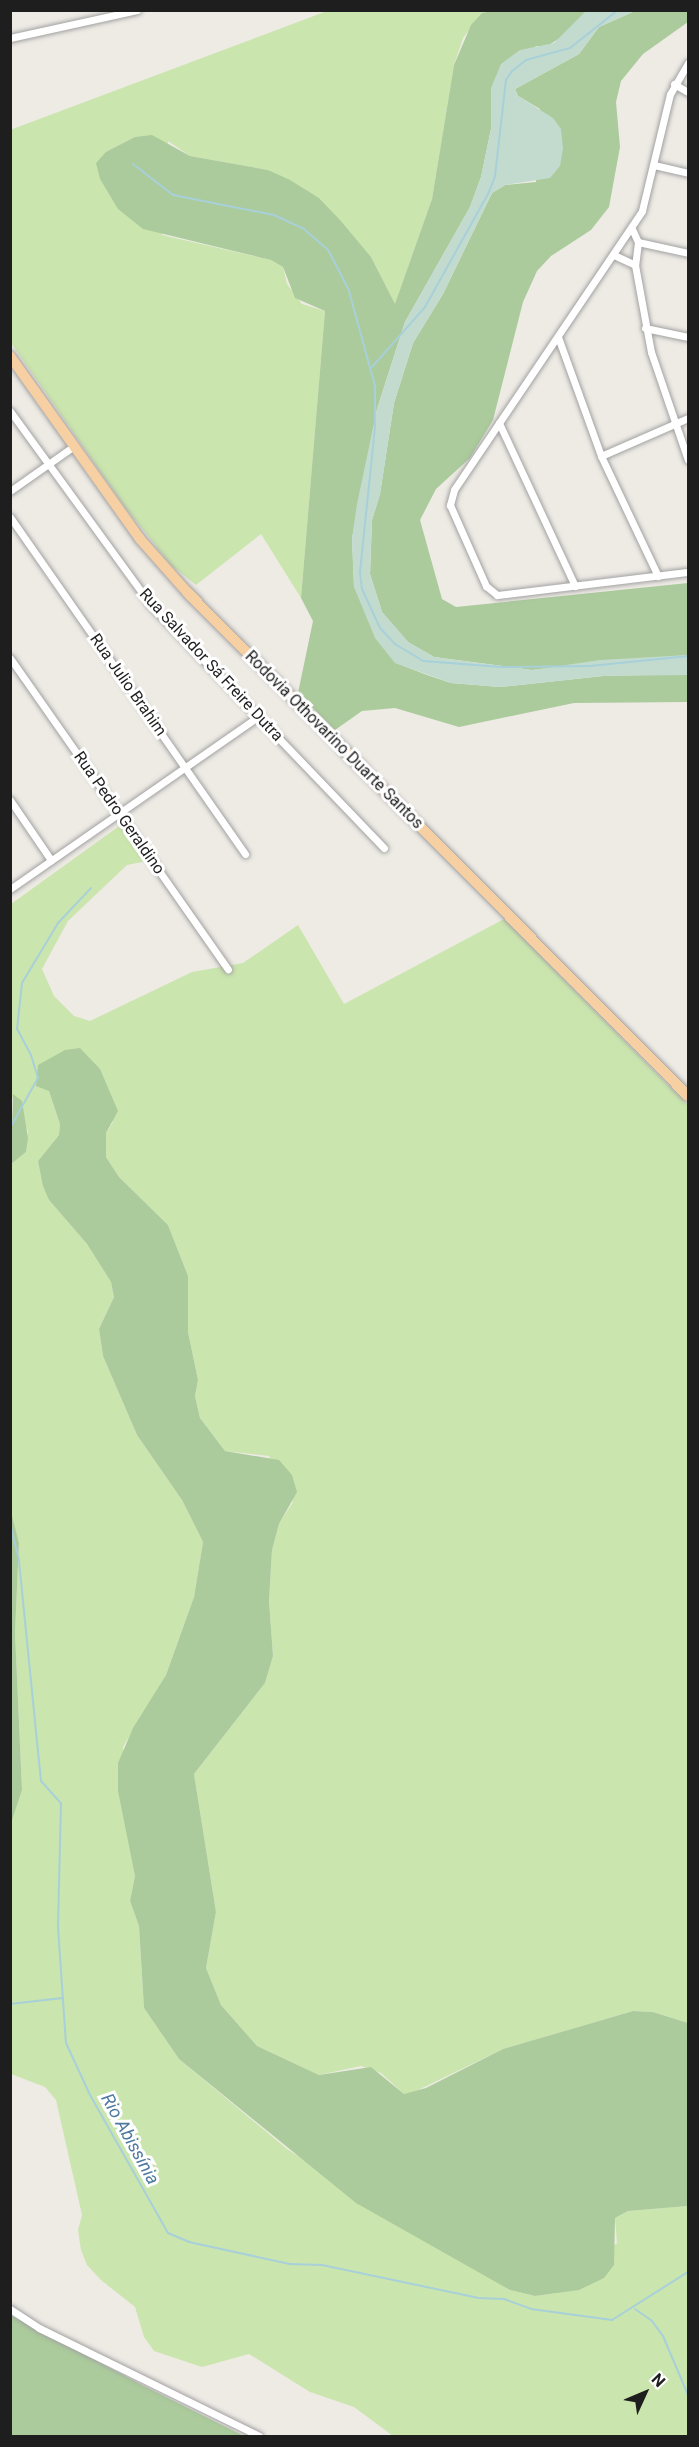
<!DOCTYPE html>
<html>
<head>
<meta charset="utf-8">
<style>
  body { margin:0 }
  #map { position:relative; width:699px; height:2447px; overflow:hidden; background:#eeebe5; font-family:Roboto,sans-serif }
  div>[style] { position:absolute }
  .grass>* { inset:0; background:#cbe5ae }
  .forest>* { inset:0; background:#abcb9c }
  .wetland>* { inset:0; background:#c3dbcf }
  .stream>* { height:2px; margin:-1px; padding:0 1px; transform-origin:1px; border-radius:1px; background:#a8d0d9 }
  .roads { filter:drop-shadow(0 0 2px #a2a2a2) drop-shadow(0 0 2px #a2a2a2) }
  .street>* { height:7px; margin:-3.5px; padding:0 3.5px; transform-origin:3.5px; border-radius:3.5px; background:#fff }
  .primary>* { height:10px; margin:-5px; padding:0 5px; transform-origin:5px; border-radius:5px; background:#f6cfa3 }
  span { translate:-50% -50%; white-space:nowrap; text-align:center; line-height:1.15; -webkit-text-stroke:6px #fff; paint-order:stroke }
  .street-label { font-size:16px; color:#1e1e1e }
  .water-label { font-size:18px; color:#4e7aa0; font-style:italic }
  .frame { position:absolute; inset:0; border:12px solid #1e1e1e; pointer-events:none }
  .north { position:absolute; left:615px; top:2363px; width:60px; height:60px; -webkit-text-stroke:4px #fff; paint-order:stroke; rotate:46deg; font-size:16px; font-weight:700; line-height:24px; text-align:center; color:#1e1e1e }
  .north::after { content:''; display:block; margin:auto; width:21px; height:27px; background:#1e1e1e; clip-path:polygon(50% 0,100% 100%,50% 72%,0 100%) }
</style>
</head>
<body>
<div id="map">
  <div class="grass">
    <i style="clip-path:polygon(327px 11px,492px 11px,482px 13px,463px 38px,454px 65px,432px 199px,395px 305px,371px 257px,319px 198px,268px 170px,190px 156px,168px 141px,162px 235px,271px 260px,283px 267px,287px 284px,302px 304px,325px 311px,301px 598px,261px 534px,196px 585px,171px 565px,125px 507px,11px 343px,10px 130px)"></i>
    <i style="clip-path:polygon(122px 824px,147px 861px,127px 865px,68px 921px,42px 969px,54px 996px,74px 1016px,90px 1021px,192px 972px,243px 963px,298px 925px,344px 1004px,504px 919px,688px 1105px,688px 2023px,653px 2012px,633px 2011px,503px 2049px,412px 2093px,404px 2094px,381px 2073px,361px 2066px,319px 2075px,257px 2046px,221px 2005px,206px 1968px,216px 1912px,194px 1774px,265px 1683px,273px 1656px,269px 1601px,272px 1550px,279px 1524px,293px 1502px,269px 1456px,225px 1451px,200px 1418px,195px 1396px,198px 1380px,188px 1332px,188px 1276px,168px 1225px,119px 1177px,106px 1157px,106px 1133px,113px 1122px,49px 1091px,60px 1124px,59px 1135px,38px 1161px,49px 1200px,87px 1244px,111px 1282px,114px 1297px,99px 1329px,103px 1356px,137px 1435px,182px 1500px,203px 1542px,194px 1597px,166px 1675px,123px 1747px,126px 1821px,135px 1876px,130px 1901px,139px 1926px,144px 2008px,179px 2059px,287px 2149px,510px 2290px,535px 2296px,557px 2293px,617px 2243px,615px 2218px,628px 2211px,688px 2206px,688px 2436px,393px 2436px,354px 2407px,310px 2392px,249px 2354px,202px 2367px,154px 2351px,144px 2337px,135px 2307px,101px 2280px,87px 2265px,81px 2250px,78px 2230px,82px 2215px,56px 2100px,45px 2087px,11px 2074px,10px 1823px,22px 1790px,15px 1633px,19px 1543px,10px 1512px,10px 1164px,26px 1152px,28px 1131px,11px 1095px,11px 904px)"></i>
  </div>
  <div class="forest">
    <i style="clip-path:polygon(492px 11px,587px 11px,566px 34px,546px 47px,536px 46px,491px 88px,491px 129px,481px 177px,470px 207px,405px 322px,377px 409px,352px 538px,354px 587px,396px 663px,427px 675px,451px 683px,500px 687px,603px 676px,685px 674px,688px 675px,688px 702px,574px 703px,459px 727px,395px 708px,362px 711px,335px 730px,298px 693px,313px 621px,301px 598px,325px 311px,295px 298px,283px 267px,271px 260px,143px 229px,118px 209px,100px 179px,96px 163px,106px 152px,135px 137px,152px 135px,190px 156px,268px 170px,290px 180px,319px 198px,340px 220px,371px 257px,395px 304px,432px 199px,454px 65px,471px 25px,482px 13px)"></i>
    <i style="clip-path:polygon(635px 11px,688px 11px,688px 22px,643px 54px,621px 81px,616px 102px,620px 147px,609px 207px,591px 230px,551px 256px,537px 271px,523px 302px,493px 420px,470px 458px,436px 489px,420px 520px,442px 599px,456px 607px,688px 583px,688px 655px,532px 670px,434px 657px,408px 642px,382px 612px,370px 574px,372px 520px,380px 494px,394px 403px,413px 343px,443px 294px,492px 193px,505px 185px,536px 182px,540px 109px,518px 96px,515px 89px,579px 54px,599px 27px)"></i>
    <i style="clip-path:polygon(80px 1048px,100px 1069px,118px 1111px,106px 1133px,106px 1157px,119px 1177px,168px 1225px,188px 1276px,188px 1332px,198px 1380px,195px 1396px,200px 1418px,225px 1451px,279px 1460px,292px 1475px,297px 1492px,279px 1524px,272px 1550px,269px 1601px,273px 1656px,265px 1683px,194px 1774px,216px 1912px,206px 1968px,221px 2005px,257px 2046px,319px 2075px,371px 2067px,404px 2094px,426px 2088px,503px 2049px,633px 2011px,653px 2012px,688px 2023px,688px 2206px,628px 2211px,615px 2218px,614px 2265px,604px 2278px,579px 2290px,535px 2296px,510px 2290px,356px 2203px,179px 2059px,144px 2008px,139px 1926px,130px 1901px,135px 1876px,118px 1791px,118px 1763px,133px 1728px,166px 1675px,194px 1597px,203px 1542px,182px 1500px,137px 1435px,103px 1356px,99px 1329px,114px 1297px,111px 1282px,87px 1244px,49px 1200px,43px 1186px,38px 1161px,59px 1135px,60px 1124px,49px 1091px,36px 1086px,38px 1065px,65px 1050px)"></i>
    <i style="clip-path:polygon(13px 1094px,22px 1101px,28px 1138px,26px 1152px,11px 1164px)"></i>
    <i style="clip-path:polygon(11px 1512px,19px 1543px,15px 1633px,22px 1790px,11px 1823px)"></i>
    <i style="clip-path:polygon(10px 2315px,142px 2385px,244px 2436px,11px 2436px)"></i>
  </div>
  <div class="wetland">
    <i style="clip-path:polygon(587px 10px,635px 11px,599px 27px,579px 54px,515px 89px,518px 96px,553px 118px,561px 129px,563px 148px,560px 166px,550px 178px,505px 185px,492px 193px,443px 294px,413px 343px,394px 403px,380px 494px,372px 520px,370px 574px,382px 612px,408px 642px,434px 657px,532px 670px,600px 660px,688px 655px,688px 675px,603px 676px,500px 687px,451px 683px,395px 663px,375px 638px,354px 587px,352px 539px,357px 504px,377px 409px,405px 322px,470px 207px,481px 177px,491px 129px,491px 88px,501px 64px,520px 50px,554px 43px)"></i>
  </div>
  <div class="stream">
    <i style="left:133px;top:164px;width:51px;rotate:37.8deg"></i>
    <i style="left:173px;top:195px;width:103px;rotate:11.2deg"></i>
    <i style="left:274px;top:215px;width:33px;rotate:25deg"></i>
    <i style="left:304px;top:229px;width:32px;rotate:41deg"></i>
    <i style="left:328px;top:250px;width:26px;rotate:62deg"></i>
    <i style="left:340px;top:273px;width:20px;rotate:63deg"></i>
    <i style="left:349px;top:291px;width:98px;rotate:74.7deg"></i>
    <i style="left:375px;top:386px;width:41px;rotate:90deg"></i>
    <i style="left:375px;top:427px;width:147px;rotate:95.9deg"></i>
    <i style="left:360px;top:573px;width:16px;rotate:83deg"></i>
    <i style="left:362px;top:589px;width:43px;rotate:65.2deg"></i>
    <i style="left:380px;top:628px;width:22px;rotate:47deg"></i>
    <i style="left:395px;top:644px;width:33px;rotate:31deg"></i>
    <i style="left:423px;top:661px;width:79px;rotate:4.3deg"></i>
    <i style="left:502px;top:667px;width:88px;rotate:-0.7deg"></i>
    <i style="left:590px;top:666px;width:99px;rotate:-5.8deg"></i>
    <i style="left:372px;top:367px;width:80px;rotate:-48.5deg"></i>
    <i style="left:425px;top:307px;width:132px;rotate:-60.9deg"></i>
    <i style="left:489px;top:192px;width:17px;rotate:-69deg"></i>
    <i style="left:495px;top:176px;width:97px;rotate:-83.5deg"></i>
    <i style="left:506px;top:80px;width:11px;rotate:-56deg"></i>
    <i style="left:512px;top:71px;width:18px;rotate:-38deg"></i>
    <i style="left:526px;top:60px;width:46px;rotate:-15.3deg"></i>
    <i style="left:570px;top:48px;width:61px;rotate:-38.4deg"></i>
    <i style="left:10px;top:1128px;width:57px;rotate:-60.8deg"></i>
    <i style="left:38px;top:1078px;width:24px;rotate:-107deg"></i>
    <i style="left:31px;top:1055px;width:30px;rotate:-118deg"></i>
    <i style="left:17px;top:1029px;width:46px;rotate:-83.8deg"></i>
    <i style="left:22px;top:983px;width:70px;rotate:-59deg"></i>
    <i style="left:58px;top:923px;width:48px;rotate:-46.7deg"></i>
    <i style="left:10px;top:1524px;width:38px;rotate:76deg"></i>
    <i style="left:19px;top:1561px;width:221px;rotate:84.3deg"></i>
    <i style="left:41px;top:1781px;width:30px;rotate:48deg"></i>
    <i style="left:61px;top:1803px;width:124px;rotate:91.4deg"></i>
    <i style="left:58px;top:1927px;width:116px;rotate:86.1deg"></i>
    <i style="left:66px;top:2043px;width:57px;rotate:65.2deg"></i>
    <i style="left:90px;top:2095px;width:159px;rotate:60.5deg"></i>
    <i style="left:168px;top:2233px;width:23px;rotate:23deg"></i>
    <i style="left:189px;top:2242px;width:103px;rotate:12.3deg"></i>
    <i style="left:290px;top:2264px;width:32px;rotate:2deg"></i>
    <i style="left:322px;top:2265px;width:159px;rotate:11.9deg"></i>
    <i style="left:478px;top:2298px;width:26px;rotate:2deg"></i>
    <i style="left:504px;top:2299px;width:29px;rotate:20deg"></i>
    <i style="left:531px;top:2309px;width:82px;rotate:7.7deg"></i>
    <i style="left:612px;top:2320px;width:90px;rotate:-32.3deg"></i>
    <i style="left:10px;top:2004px;width:53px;rotate:-6.5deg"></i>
    <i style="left:635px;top:2309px;width:21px;rotate:35deg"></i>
    <i style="left:652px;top:2321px;width:19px;rotate:54deg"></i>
    <i style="left:663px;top:2336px;width:64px;rotate:67deg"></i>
  </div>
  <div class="roads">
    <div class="street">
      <i style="left:10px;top:38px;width:130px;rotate:-12.4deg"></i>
      <i style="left:688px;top:63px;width:36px;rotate:120deg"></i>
      <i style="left:670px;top:94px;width:120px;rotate:103.5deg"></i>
      <i style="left:642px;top:211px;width:336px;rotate:124deg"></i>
      <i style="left:454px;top:490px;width:16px;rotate:105deg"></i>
      <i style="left:450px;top:505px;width:89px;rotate:66deg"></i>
      <i style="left:486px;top:586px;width:14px;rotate:39deg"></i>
      <i style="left:497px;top:595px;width:192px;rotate:-6.9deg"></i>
      <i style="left:674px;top:84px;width:16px;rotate:30deg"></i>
      <i style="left:654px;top:165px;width:35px;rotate:13deg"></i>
      <i style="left:632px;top:229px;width:14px;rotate:65deg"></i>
      <i style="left:638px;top:242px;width:23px;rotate:97deg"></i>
      <i style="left:635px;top:265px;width:88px;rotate:79.6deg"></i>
      <i style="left:651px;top:352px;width:114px;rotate:71.1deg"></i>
      <i style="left:638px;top:242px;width:51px;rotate:12.4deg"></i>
      <i style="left:614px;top:255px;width:23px;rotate:25deg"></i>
      <i style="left:645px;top:328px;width:44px;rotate:11.8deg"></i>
      <i style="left:558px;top:337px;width:127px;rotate:70.1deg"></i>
      <i style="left:601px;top:456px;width:133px;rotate:64.6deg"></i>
      <i style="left:10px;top:411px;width:238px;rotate:54deg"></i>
      <i style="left:150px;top:604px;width:338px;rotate:46.2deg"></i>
      <i style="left:499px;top:423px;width:180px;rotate:65deg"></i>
      <i style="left:601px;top:456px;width:95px;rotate:-23.6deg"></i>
      <i style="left:10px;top:491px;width:78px;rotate:-35.1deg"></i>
      <i style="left:10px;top:517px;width:411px;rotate:55.1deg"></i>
      <i style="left:10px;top:658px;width:380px;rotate:55deg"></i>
      <i style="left:10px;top:800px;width:73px;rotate:55.7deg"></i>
      <i style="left:10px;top:889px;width:303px;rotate:-34.8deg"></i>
      <i style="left:10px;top:2309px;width:35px;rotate:33deg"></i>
      <i style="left:39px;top:2328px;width:245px;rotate:26.1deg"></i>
    </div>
    <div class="primary">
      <i style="left:10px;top:356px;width:224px;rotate:54.6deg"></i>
      <i style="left:140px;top:539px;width:72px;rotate:48.4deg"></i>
      <i style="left:188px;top:593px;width:709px;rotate:45.17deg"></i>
    </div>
  </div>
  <div class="street-label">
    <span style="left:211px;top:665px;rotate:47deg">Rua Salvador Sá Freire Dutra</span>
    <span style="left:128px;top:685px;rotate:55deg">Rua Julio Brahim</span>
    <span style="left:334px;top:740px;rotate:45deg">Rodovia Othovarino Duarte Santos</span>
    <span style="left:119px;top:813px;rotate:55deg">Rua Pedro Geraldino</span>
  </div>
  <div class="water-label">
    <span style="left:130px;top:2139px;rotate:61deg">Rio Abissínia</span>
  </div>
  <div class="frame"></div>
  <div class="north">N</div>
</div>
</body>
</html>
